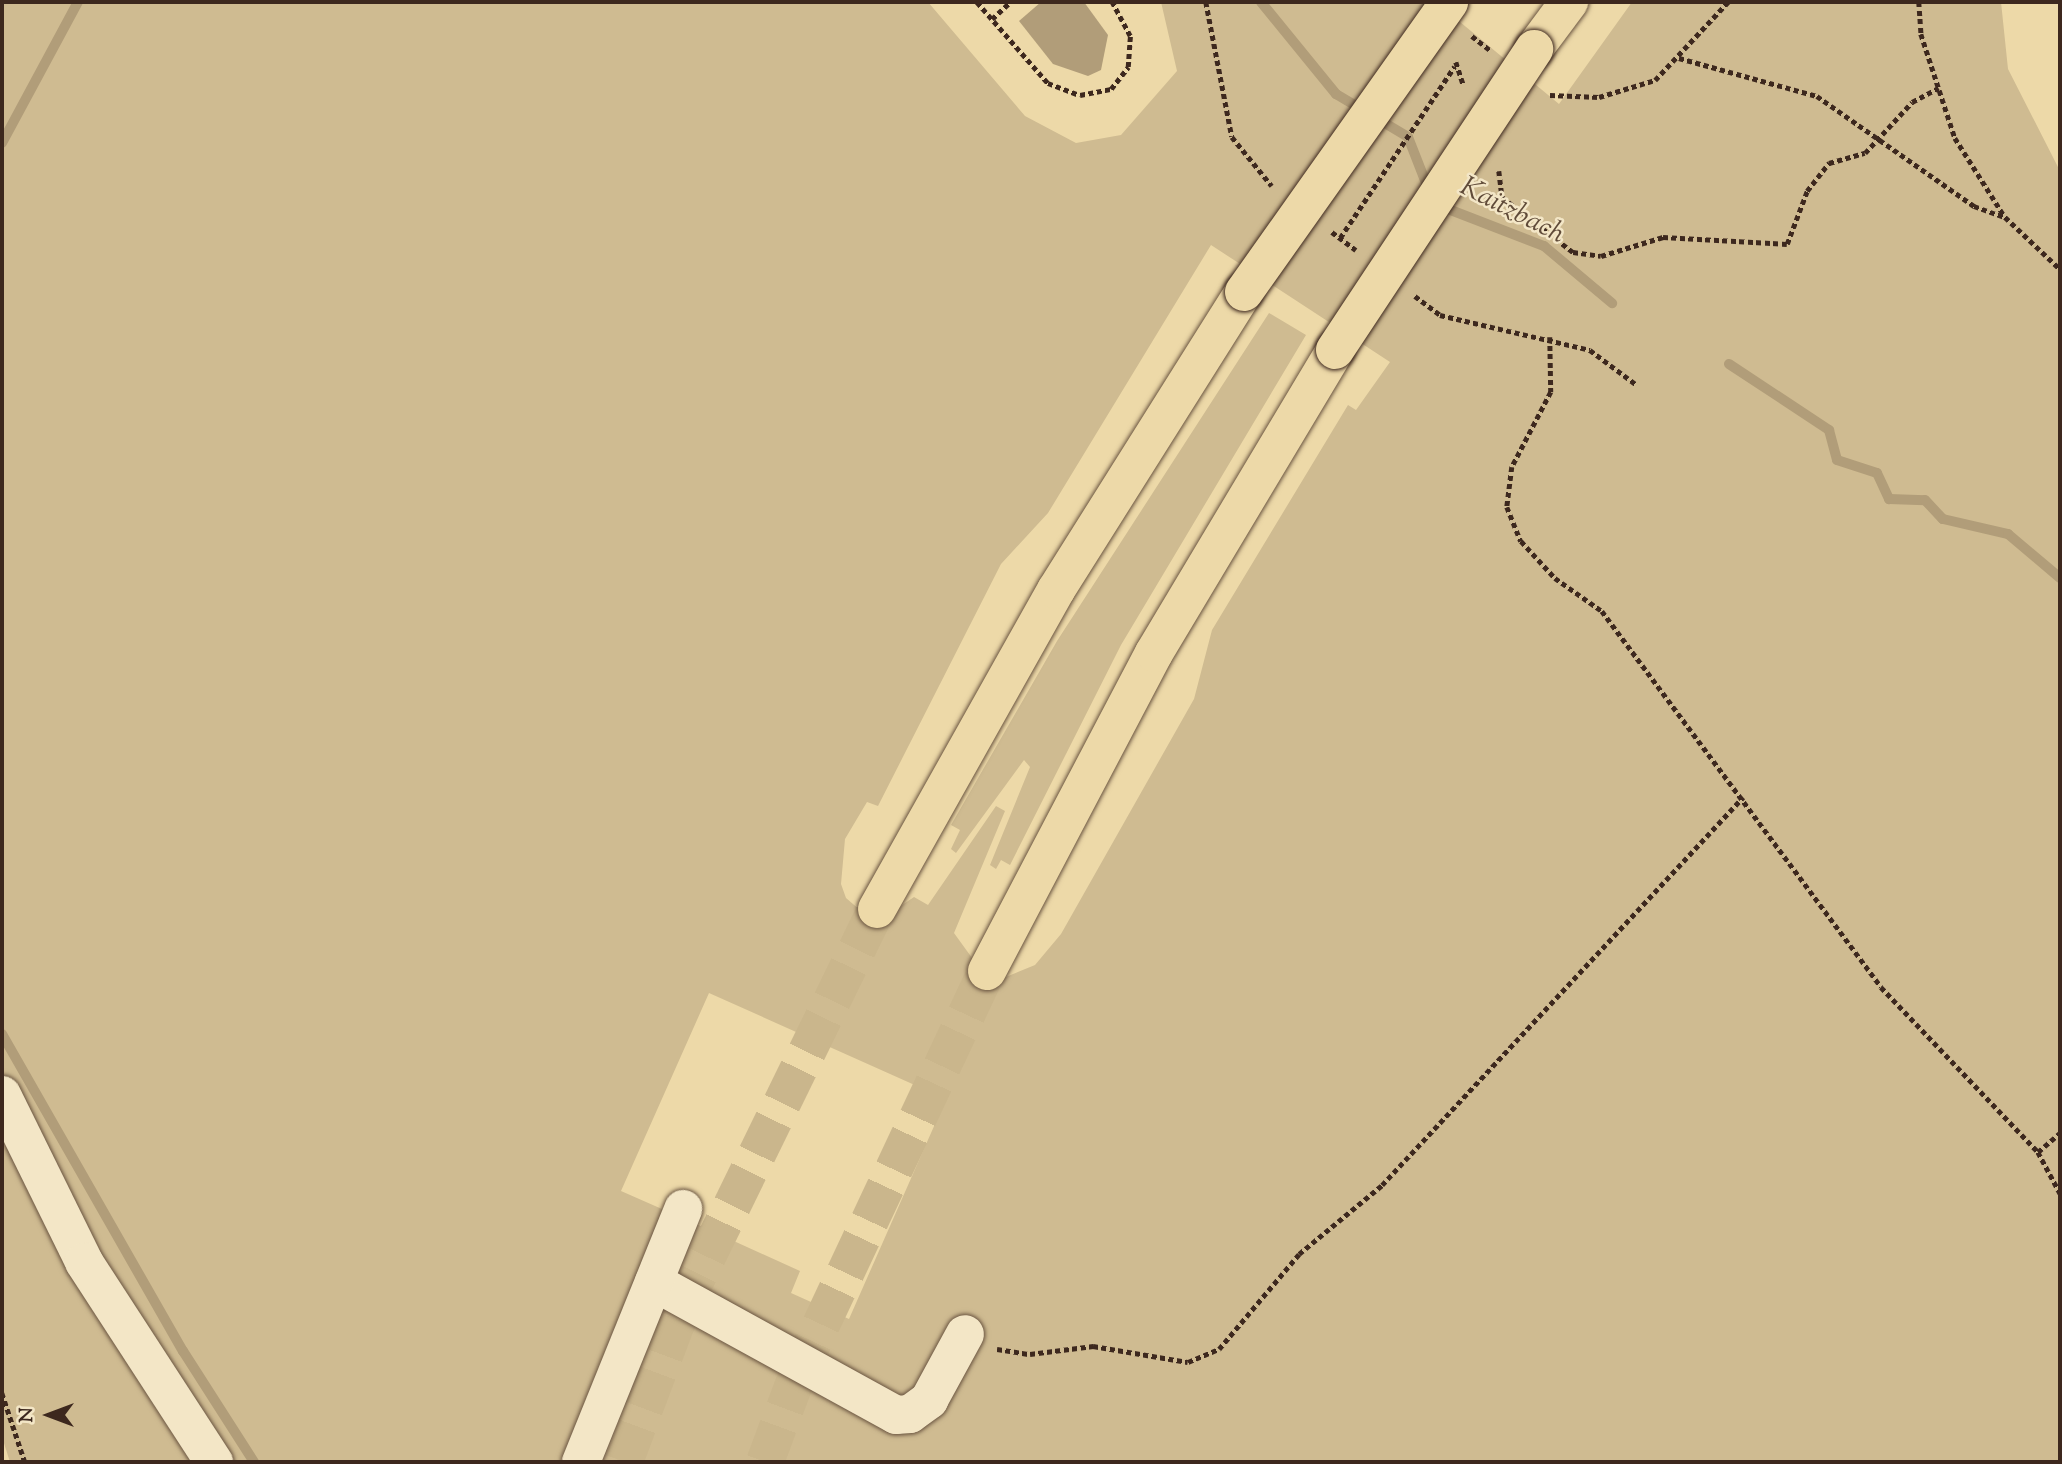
<!DOCTYPE html>
<html>
<head>
<meta charset="utf-8">
<style>
  body { margin:0 }
  #map { position:relative; width:2062px; height:1464px; overflow:hidden; background:#edd9a8; font-family:"Sorts Mill Goudy",serif }
  div>[style] { position:absolute }
  .green>* { inset:0; background:#cfbb91 }
  .water>* { inset:0; background:#b19d79 }
  .stream>* { height:10px; margin:-5px; padding:0 5px; transform-origin:5px; border-radius:5px; background:#b19d79 }
  .highway-tunnel>* { height:38px; margin-top:-19px; transform-origin:0; background:repeating-linear-gradient(90deg,#cab68c 0 38px,transparent 0 57px) }
  .path>* { height:4.5px; margin-top:-2.25px; transform-origin:0; background:repeating-linear-gradient(90deg,#3d281e 0 5px,transparent 0 8.5px) }
  .roads { filter:drop-shadow(0 0 2px #695440) drop-shadow(0 0 2px #695440) }
  .minor>* { height:38px; margin:-19px; padding:0 19px; transform-origin:19px; border-radius:19px; background:#f3e6c6 }
  .highway>* { height:38px; margin:-19px; padding:0 19px; transform-origin:19px; border-radius:19px; background:#edd9a8 }
  .bridges { filter:drop-shadow(0 0 2px #3d281e) drop-shadow(0 0 2px #3d281e) }
  .highway-bridge>* { height:38px; margin:-19px; padding:0 19px; transform-origin:19px; border-radius:19px; background:#edd9a8 }
  span { translate:-50% -50%; white-space:nowrap; text-align:center; line-height:1.15; -webkit-text-stroke:5px #f3e6c6; paint-order:stroke }
  .water-label { font-size:28px; color:#604b39; font-style:italic }
  .frame { position:absolute; inset:0; border:4px solid #3d281e; pointer-events:none }
  .north { position:absolute; left:14px; top:1380px; width:70px; height:70px; -webkit-text-stroke:5px #f3e6c6; paint-order:stroke; rotate:270deg; font-size:19px; font-weight:700; line-height:28px; text-align:center; color:#3d281e }
  .north::after { content:''; display:block; margin:auto; width:24px; height:32px; background:#3d281e; clip-path:polygon(50% 0,100% 100%,50% 72%,0 100%) }
</style>
</head>
<body>
<div id="map">
  <div class="green">
    <i style="clip-path:polygon(evenodd,4px 2px,928px 2px,1025px 116px,1076px 143px,1121px 135px,1177px 71px,1161px 2px,1436px 2px,1559px 104px,1632px 2px,2001px 2px,2008px 69px,2060px 171px,2060px 1462px,592px 1462px,657px 1301px,912px 1404px,666px 1276px,692px 1222px,800px 1271px,791px 1293px,849px 1319px,946px 1099px,709px 993px,621px 1191px,671px 1213px,570px 1462px,224px 1462px,41px 1162px,2px 1076px,4px 2px,1211px 245px,1390px 362px,1356px 410px,1348px 405px,1212px 630px,1194px 699px,1061px 934px,1035px 965px,1001px 979px,980px 969px,954px 933px,1005px 811px,996px 806px,928px 905px,914px 897px,892px 912px,868px 917px,846px 898px,841px 884px,845px 839px,867px 802px,878px 806px,1001px 564px,1048px 513px,1211px 245px)"></i>
    <i style="clip-path:polygon(1269px 313px,1306px 335px,1121px 645px,1010px 865px,1001px 860px,996px 869px,990px 865px,1030px 767px,1024px 760px,956px 853px,951px 849px,960px 830px,951px 825px,1057px 641px)"></i>
    <i style="clip-path:polygon(2px 1119px,203px 1462px,10px 1462px,2px 1437px)"></i>
  </div>
  <div class="water">
    <i style="clip-path:polygon(1041px 2px,1084px 2px,1108px 35px,1101px 70px,1088px 76px,1053px 64px,1019px 21px)"></i>
  </div>
  <div class="stream">
    <i style="left:1261px;top:2px;width:119px;rotate:50.8deg"></i>
    <i style="left:1336px;top:94px;width:84px;rotate:30.8deg"></i>
    <i style="left:1408px;top:137px;width:49px;rotate:68.6deg"></i>
    <i style="left:1426px;top:183px;width:34px;rotate:50deg"></i>
    <i style="left:1448px;top:209px;width:103px;rotate:21.1deg"></i>
    <i style="left:1544px;top:246px;width:89px;rotate:40deg"></i>
    <i style="left:2px;top:143px;width:160px;rotate:-61.7deg"></i>
    <i style="left:1729px;top:364px;width:120px;rotate:33.4deg"></i>
    <i style="left:1829px;top:430px;width:31px;rotate:75deg"></i>
    <i style="left:1837px;top:460px;width:42px;rotate:18deg"></i>
    <i style="left:1877px;top:473px;width:29px;rotate:65deg"></i>
    <i style="left:1889px;top:499px;width:36px;rotate:2deg"></i>
    <i style="left:1925px;top:500px;width:26px;rotate:47deg"></i>
    <i style="left:1943px;top:519px;width:67px;rotate:13deg"></i>
    <i style="left:2008px;top:534px;width:68px;rotate:40.2deg"></i>
    <i style="left:2px;top:1034px;width:365px;rotate:60.3deg"></i>
    <i style="left:183px;top:1351px;width:132px;rotate:57.4deg"></i>
  </div>
  <div class="highway-tunnel">
    <i style="left:624px;top:1462px;width:165px;rotate:-69.4deg"></i>
    <i style="left:682px;top:1308px;width:444px;rotate:-64deg"></i>
    <i style="left:765px;top:1462px;width:92px;rotate:-69.6deg"></i>
    <i style="left:797px;top:1376px;width:447px;rotate:-64.9deg"></i>
  </div>
  <div class="path">
    <i style="left:977px;top:2px;width:108px;rotate:48.8deg"></i>
    <i style="left:1048px;top:83px;width:34px;rotate:21deg"></i>
    <i style="left:1080px;top:95px;width:32px;rotate:-11deg"></i>
    <i style="left:1111px;top:89px;width:28px;rotate:-52deg"></i>
    <i style="left:1128px;top:67px;width:31px;rotate:-86deg"></i>
    <i style="left:1130px;top:36px;width:38px;rotate:-118deg"></i>
    <i style="left:1206px;top:2px;width:137px;rotate:79.1deg"></i>
    <i style="left:1232px;top:137px;width:63px;rotate:50.8deg"></i>
    <i style="left:1919px;top:2px;width:32px;rotate:86deg"></i>
    <i style="left:1921px;top:34px;width:109px;rotate:71.9deg"></i>
    <i style="left:1955px;top:138px;width:93px;rotate:57.7deg"></i>
    <i style="left:2005px;top:217px;width:76px;rotate:43.4deg"></i>
    <i style="left:992px;top:19px;width:25px;rotate:-43deg"></i>
    <i style="left:1472px;top:36px;width:23px;rotate:38deg"></i>
    <i style="left:1679px;top:58px;width:143px;rotate:15.4deg"></i>
    <i style="left:1817px;top:96px;width:192px;rotate:35deg"></i>
    <i style="left:1974px;top:206px;width:33px;rotate:20deg"></i>
    <i style="left:1456px;top:62px;width:25px;rotate:72deg"></i>
    <i style="left:1550px;top:95px;width:49px;rotate:2.3deg"></i>
    <i style="left:1599px;top:97px;width:59px;rotate:-16.9deg"></i>
    <i style="left:1655px;top:80px;width:107px;rotate:-46.9deg"></i>
    <i style="left:1499px;top:171px;width:26px;rotate:83deg"></i>
    <i style="left:1502px;top:197px;width:90px;rotate:37.8deg"></i>
    <i style="left:1573px;top:252px;width:28px;rotate:8deg"></i>
    <i style="left:1601px;top:256px;width:65px;rotate:-17deg"></i>
    <i style="left:1663px;top:237px;width:124px;rotate:3.2deg"></i>
    <i style="left:1787px;top:244px;width:57px;rotate:-69.3deg"></i>
    <i style="left:1807px;top:191px;width:36px;rotate:-52deg"></i>
    <i style="left:1829px;top:163px;width:37px;rotate:-16deg"></i>
    <i style="left:1865px;top:153px;width:69px;rotate:-47.3deg"></i>
    <i style="left:1912px;top:102px;width:30px;rotate:-28deg"></i>
    <i style="left:1332px;top:232px;width:30px;rotate:37deg"></i>
    <i style="left:1340px;top:238px;width:206px;rotate:-56.3deg"></i>
    <i style="left:1415px;top:296px;width:31px;rotate:37deg"></i>
    <i style="left:1440px;top:315px;width:154px;rotate:13.1deg"></i>
    <i style="left:1590px;top:350px;width:59px;rotate:36.7deg"></i>
    <i style="left:1550px;top:337px;width:55px;rotate:89deg"></i>
    <i style="left:1551px;top:392px;width:85px;rotate:117.5deg"></i>
    <i style="left:1512px;top:467px;width:40px;rotate:97.1deg"></i>
    <i style="left:1507px;top:507px;width:37px;rotate:68deg"></i>
    <i style="left:1521px;top:541px;width:50px;rotate:47.4deg"></i>
    <i style="left:1555px;top:578px;width:57px;rotate:35.1deg"></i>
    <i style="left:1602px;top:611px;width:468px;rotate:53.4deg"></i>
    <i style="left:1881px;top:987px;width:228px;rotate:46.4deg"></i>
    <i style="left:2038px;top:1152px;width:47px;rotate:61.8deg"></i>
    <i style="left:2038px;top:1152px;width:29px;rotate:-41deg"></i>
    <i style="left:997px;top:1349px;width:33px;rotate:9deg"></i>
    <i style="left:1030px;top:1354px;width:64px;rotate:-7.2deg"></i>
    <i style="left:1093px;top:1346px;width:96px;rotate:9.6deg"></i>
    <i style="left:1188px;top:1362px;width:34px;rotate:-23deg"></i>
    <i style="left:1219px;top:1349px;width:124px;rotate:-49.9deg"></i>
    <i style="left:1299px;top:1254px;width:108px;rotate:-39.7deg"></i>
    <i style="left:1382px;top:1185px;width:530px;rotate:-47.06deg"></i>
    <i style="left:2px;top:1393px;width:73px;rotate:71.6deg"></i>
  </div>
  <div class="roads">
    <div class="minor">
      <i style="left:2px;top:1095px;width:186px;rotate:63.8deg"></i>
      <i style="left:84px;top:1262px;width:239px;rotate:57deg"></i>
      <i style="left:654px;top:1282px;width:276px;rotate:28.8deg"></i>
      <i style="left:896px;top:1415px;width:14px;rotate:-4deg"></i>
      <i style="left:910px;top:1414px;width:24px;rotate:-36deg"></i>
      <i style="left:929px;top:1400px;width:75px;rotate:-61.4deg"></i>
      <i style="left:581px;top:1462px;width:273px;rotate:-68deg"></i>
    </div>
    <div class="highway">
      <i style="left:1534px;top:49px;width:59px;rotate:-53.3deg"></i>
      <i style="left:877px;top:909px;width:366px;rotate:-60.7deg"></i>
      <i style="left:1056px;top:590px;width:352px;rotate:-57.8deg"></i>
      <i style="left:987px;top:971px;width:359px;rotate:-62.3deg"></i>
      <i style="left:1154px;top:653px;width:353px;rotate:-59.1deg"></i>
    </div>
  </div>
  <div class="bridges">
    <div class="highway-bridge">
      <i style="left:1244px;top:292px;width:355px;rotate:-54.7deg"></i>
      <i style="left:1335px;top:350px;width:361px;rotate:-56.5deg"></i>
    </div>
  </div>
  <div class="water-label">
    <span style="left:1512px;top:211px;rotate:27deg">Kaitzbach</span>
  </div>
  <div class="frame"></div>
  <div class="north">N</div>
</div>
</body>
</html>
